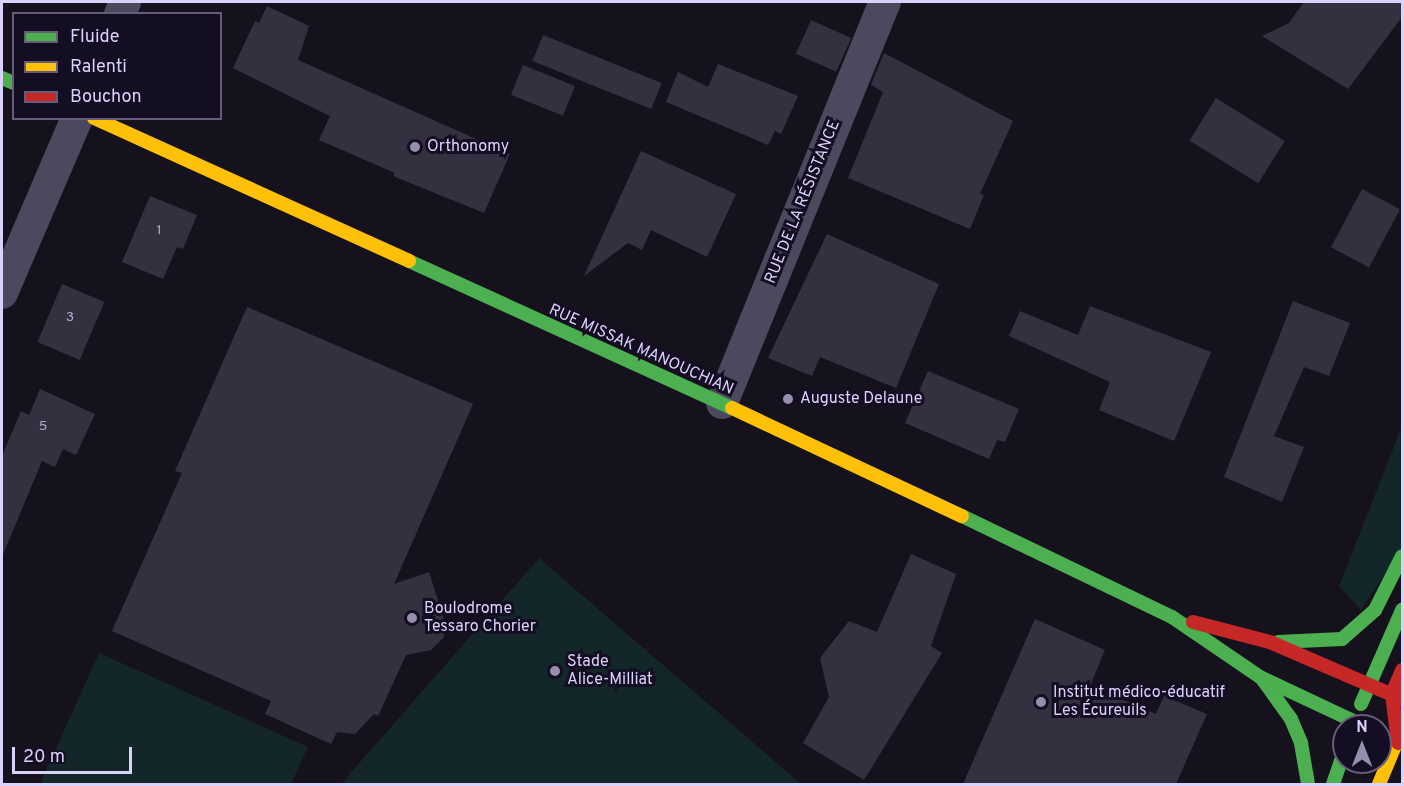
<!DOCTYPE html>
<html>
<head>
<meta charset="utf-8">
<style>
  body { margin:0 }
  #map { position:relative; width:1404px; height:786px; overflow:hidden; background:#16121d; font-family:Overpass,sans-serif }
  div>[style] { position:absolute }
  .green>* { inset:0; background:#13272a }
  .building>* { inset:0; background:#34303f; transform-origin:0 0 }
  .street>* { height:32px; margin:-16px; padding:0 16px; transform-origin:16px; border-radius:16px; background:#4c485e }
  .fast>* { height:14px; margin:-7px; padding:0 7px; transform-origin:7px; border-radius:7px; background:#4caf50 }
  .slow>* { height:14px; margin:-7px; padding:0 7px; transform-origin:7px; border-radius:7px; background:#ffc107 }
  .jam>* { height:14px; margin:-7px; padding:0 7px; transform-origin:7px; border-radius:7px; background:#c62828 }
  .dots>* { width:16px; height:16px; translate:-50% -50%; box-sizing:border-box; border:3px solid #140e22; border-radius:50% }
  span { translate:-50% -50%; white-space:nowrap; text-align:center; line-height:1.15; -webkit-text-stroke:6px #140e22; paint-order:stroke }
  .number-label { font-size:14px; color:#b1a9ce }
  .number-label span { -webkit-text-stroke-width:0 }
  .poi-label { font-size:16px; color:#dbd1fd }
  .left { translate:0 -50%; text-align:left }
  .street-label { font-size:16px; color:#dbd1fd }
  .frame { position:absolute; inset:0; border:3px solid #dbd1fd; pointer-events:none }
  .legend { position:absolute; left:12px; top:12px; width:210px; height:108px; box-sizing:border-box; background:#140e22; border:2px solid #645c7a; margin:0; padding:8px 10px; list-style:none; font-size:18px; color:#dbd1fd }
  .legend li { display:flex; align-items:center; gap:12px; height:30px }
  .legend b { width:30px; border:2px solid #645c7a }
  .north { position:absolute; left:1332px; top:714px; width:60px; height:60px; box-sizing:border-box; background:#140e22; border:2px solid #645c7a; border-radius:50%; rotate:0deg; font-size:16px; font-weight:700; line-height:24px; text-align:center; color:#dbd1fd }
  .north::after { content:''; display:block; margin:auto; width:21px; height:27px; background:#968eaf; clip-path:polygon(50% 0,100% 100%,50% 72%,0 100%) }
  .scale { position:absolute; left:12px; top:747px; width:120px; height:27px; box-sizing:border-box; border:3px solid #dbd1fd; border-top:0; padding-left:8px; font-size:18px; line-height:21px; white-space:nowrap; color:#dbd1fd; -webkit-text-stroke:4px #140e22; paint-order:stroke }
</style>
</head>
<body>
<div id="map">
  <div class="green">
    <i style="clip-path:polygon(1402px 426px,1402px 548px,1361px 610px,1339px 586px)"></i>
    <i style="clip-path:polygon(539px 558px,801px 784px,341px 784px)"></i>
    <i style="clip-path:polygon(99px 653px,308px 747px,291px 784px,40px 784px)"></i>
  </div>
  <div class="building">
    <i style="clip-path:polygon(1304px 2px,1402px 2px,1402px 17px,1348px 89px,1262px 36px,1289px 23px)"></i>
    <i style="clip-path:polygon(267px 6px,309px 26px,298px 60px,510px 154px,484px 213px,393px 176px,395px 173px,319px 140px,330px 116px,233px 68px,255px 21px,259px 23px)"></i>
    <i style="left:811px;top:20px;width:44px;height:37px;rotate:24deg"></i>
    <i style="left:543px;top:35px;width:128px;height:28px;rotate:22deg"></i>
    <i style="clip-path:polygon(884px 53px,1013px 121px,980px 194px,984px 195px,970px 229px,848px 178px,883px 92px,871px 85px)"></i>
    <i style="clip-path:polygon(718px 64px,798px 96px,781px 134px,775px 131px,768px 145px,666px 102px,678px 72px,708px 87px)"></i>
    <i style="left:523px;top:65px;width:56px;height:32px;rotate:22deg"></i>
    <i style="left:1216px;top:98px;width:81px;height:50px;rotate:32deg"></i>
    <i style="clip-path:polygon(641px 151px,736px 194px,707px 257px,651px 230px,642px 250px,628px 243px,584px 276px)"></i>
    <i style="left:1362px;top:189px;width:43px;height:66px;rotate:28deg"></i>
    <i style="clip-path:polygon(150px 196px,197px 215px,183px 249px,177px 247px,163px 279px,122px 262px)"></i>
    <i style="clip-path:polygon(827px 234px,939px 284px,896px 388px,820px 357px,812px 376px,768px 358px)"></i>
    <i style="left:62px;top:284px;width:46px;height:63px;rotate:23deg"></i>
    <i style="clip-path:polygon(1293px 301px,1350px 323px,1329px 376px,1304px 367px,1274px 436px,1304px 447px,1282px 502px,1224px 477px)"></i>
    <i style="clip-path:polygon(1090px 306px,1211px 352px,1174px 441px,1099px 410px,1110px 382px,1009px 336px,1020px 311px,1078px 335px)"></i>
    <i style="clip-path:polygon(247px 307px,473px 404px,394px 584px,429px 572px,446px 626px,444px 637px,431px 650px,406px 655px,378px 716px,374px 714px,355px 734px,337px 732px,331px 744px,265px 714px,271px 701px,112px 631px,182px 473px,175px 471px)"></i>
    <i style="clip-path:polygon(928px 371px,1019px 409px,1005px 442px,997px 440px,989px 459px,905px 423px)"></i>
    <i style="clip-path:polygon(40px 389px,95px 414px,76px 455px,63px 449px,55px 467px,42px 461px,2px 557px,2px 456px,21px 411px,29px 415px)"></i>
    <i style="clip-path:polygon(911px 554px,956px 574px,931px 646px,942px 653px,864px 780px,803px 743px,829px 697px,820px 658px,849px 621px,877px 632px)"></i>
    <i style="clip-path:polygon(1035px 619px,1105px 650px,1090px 686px,1156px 714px,1164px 696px,1207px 714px,1176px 784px,963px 784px)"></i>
  </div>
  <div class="street">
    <i style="left:120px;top:14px;width:13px;rotate:-67deg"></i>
    <i style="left:2px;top:293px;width:190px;rotate:-66.8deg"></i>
    <i style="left:722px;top:403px;width:433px;rotate:-67.9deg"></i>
  </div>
  <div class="fast">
    <i style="left:2px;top:78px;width:13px;rotate:23deg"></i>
    <i style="left:409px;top:261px;width:355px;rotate:24.5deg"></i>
    <i style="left:962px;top:516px;width:233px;rotate:25.7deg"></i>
    <i style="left:1172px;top:617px;width:107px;rotate:34.3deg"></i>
    <i style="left:1260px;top:677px;width:115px;rotate:25.2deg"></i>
    <i style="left:1278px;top:642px;width:64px;rotate:-2.7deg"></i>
    <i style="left:1342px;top:639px;width:44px;rotate:-41.3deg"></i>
    <i style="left:1375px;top:610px;width:60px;rotate:-63.4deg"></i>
    <i style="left:1263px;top:680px;width:48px;rotate:54.3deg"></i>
    <i style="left:1291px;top:719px;width:26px;rotate:67deg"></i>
    <i style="left:1301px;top:743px;width:42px;rotate:80.3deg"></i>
    <i style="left:1361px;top:704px;width:103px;rotate:-66.4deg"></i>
    <i style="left:1333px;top:784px;width:34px;rotate:-71deg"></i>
  </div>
  <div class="slow">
    <i style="left:94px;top:118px;width:346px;rotate:24.4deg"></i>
    <i style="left:732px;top:408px;width:254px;rotate:25.2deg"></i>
    <i style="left:1379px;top:784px;width:60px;rotate:-67.3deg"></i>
  </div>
  <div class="jam">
    <i style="left:1193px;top:622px;width:80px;rotate:14.6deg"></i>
    <i style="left:1270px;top:642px;width:144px;rotate:23.4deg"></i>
    <i style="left:1398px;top:743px;width:49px;rotate:-97deg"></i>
    <i style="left:1392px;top:694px;width:26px;rotate:-67deg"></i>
  </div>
  <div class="dots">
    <i style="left:415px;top:147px;background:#968eaf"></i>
    <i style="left:788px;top:399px;background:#968eaf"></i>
    <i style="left:412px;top:618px;background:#968eaf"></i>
    <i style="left:555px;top:671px;background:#968eaf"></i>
    <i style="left:1041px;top:702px;background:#968eaf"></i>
  </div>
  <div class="number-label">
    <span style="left:159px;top:231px">1</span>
    <span style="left:70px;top:318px">3</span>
    <span style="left:43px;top:427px">5</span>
  </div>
  <div class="poi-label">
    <span class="left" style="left:427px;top:147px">Orthonomy</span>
    <span class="left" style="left:800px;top:399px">Auguste Delaune</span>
    <span class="left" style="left:424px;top:618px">Boulodrome<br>Tessaro Chorier</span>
    <span class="left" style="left:567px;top:671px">Stade<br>Alice-Milliat</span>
    <span class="left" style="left:1053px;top:702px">Institut médico-éducatif<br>Les Écureuils</span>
  </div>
  <div class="street-label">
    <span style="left:803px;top:202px;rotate:-68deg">RUE DE LA RÉSISTANCE</span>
    <span style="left:641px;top:350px;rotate:24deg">RUE MISSAK MANOUCHIAN</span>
  </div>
  <div class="frame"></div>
  <ul class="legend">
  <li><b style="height:8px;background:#4caf50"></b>Fluide</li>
  <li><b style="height:8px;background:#ffc107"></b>Ralenti</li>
  <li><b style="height:8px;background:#c62828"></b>Bouchon</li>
  </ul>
  <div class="north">N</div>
  <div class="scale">20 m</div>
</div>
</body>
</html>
